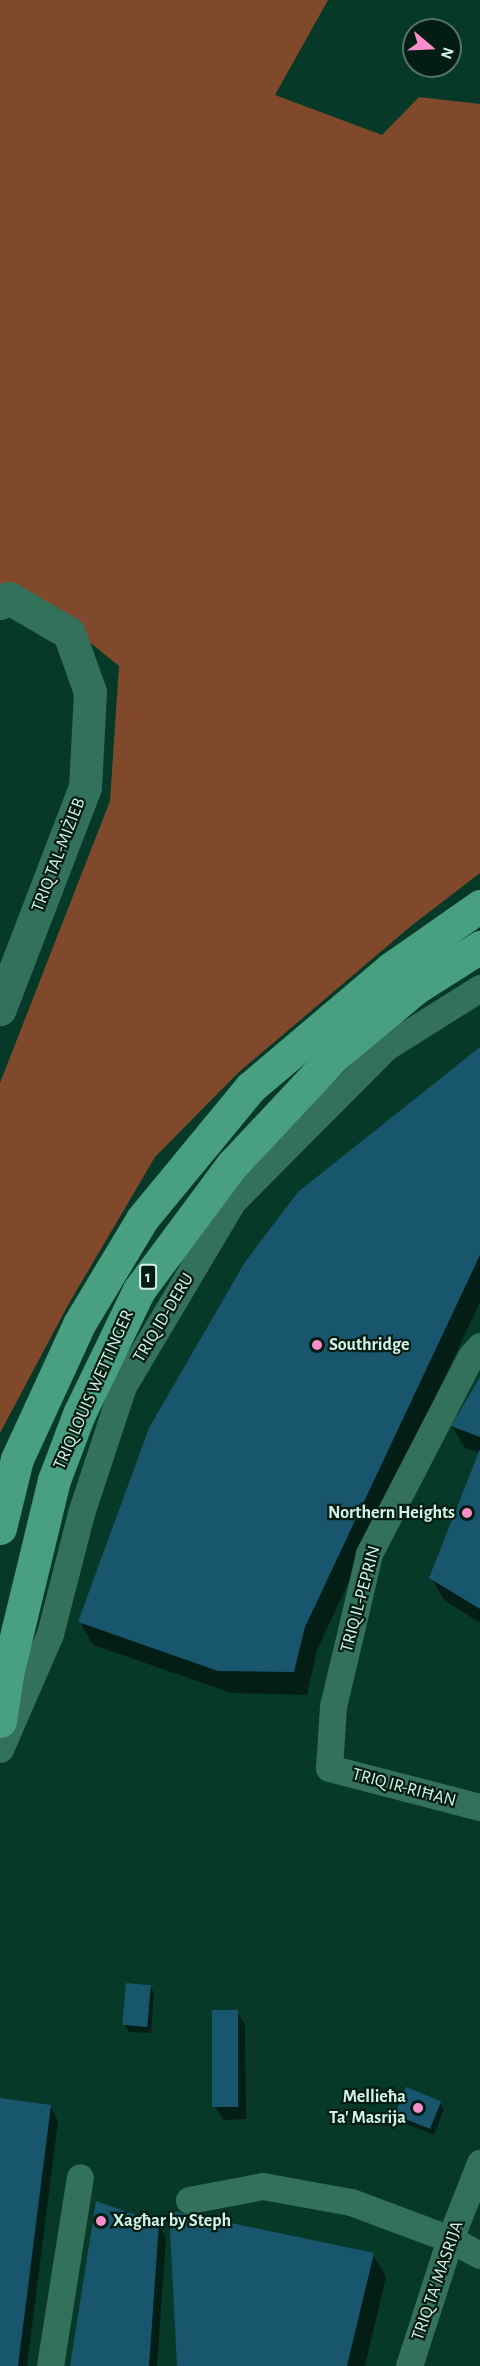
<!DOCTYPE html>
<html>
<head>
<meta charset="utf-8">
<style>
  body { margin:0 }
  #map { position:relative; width:480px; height:2366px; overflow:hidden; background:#073929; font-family:"Alegreya Sans",sans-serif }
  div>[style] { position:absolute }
  .green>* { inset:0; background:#81492c }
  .shadow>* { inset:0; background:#0007 }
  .building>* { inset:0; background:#18566d; transform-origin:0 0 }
  .street>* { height:27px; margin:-13.5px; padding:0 13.5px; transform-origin:13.5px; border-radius:13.5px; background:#34715b }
  .secondary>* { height:33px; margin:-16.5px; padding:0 16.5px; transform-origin:16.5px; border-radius:16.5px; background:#34715b }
  .highway>* { height:33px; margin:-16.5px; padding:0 16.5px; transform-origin:16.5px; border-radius:16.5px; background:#49a080 }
  .dots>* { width:16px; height:16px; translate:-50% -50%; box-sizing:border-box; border:3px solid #041d14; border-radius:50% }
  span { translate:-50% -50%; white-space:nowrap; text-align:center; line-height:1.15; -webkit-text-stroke:4.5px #041d14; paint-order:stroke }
  .shield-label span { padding:2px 4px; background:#041d14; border:2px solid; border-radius:4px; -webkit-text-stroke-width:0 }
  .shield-label { font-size:16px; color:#d4f3e5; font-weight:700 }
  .street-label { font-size:18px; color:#d4f3e5 }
  .poi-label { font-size:18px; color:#d4f3e5; font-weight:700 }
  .left { translate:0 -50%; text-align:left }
  .right { translate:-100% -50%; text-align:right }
  .north { position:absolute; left:402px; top:18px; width:60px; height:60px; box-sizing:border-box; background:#041d14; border:2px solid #577368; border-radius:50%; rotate:109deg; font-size:16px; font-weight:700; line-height:24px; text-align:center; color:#d4f3e5 }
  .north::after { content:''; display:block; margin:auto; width:21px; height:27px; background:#f98fca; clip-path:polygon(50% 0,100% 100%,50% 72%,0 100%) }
</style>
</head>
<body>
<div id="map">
  <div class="green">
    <i style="clip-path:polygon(0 0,328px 0,275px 95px,382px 135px,419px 97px,480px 104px,480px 873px,411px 926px,239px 1072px,155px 1157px,68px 1305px,0 1433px,0 1083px,110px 801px,119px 666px,19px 585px,0 586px)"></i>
  </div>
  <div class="shadow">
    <i style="clip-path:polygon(480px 1049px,480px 1302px,317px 1650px,307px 1695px,232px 1693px,93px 1645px,80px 1622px)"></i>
    <i style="clip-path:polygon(480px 1380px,480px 1623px,444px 1600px,431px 1577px,480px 1453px,465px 1448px,452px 1426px)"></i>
    <i style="clip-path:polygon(150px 1986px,154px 1993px,151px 2033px,129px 2032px,125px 2025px)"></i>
    <i style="clip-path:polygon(237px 2011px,245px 2025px,246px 2119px,223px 2120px,215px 2106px)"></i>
    <i style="clip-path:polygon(0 2099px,51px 2107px,58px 2121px,27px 2366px,0 2366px)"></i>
    <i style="clip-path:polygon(440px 2102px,444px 2109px,434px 2135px,401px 2122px,396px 2115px)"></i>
    <i style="clip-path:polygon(158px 2224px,166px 2238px,157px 2366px,71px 2366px)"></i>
    <i style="clip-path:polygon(373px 2255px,386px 2277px,365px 2366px,178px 2366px)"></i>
  </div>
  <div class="building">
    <i style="clip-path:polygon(480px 1047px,480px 1255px,305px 1627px,294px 1672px,218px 1671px,78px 1622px,149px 1428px,245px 1262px,298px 1192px)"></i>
    <i style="clip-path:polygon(480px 1377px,480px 1437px,451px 1426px)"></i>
    <i style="clip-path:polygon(480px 1449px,480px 1609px,429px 1578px)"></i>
    <i style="left:126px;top:1983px;width:25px;height:42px;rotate:5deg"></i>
    <i style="left:212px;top:2010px;width:26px;height:97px"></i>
    <i style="left:406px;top:2087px;width:38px;height:30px;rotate:22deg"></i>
    <i style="clip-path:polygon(0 2098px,51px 2105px,18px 2366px,0 2366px)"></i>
    <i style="clip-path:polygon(96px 2201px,159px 2223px,149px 2366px,70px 2366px)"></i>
    <i style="clip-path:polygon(169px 2210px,374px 2253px,347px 2366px,177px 2366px)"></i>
  </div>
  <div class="street">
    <i style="left:480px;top:1346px;width:13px;rotate:132deg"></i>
    <i style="left:471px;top:1356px;width:223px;rotate:117.3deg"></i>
    <i style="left:369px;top:1554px;width:156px;rotate:103.3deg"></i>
    <i style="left:333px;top:1706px;width:62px;rotate:93.7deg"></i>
    <i style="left:329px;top:1768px;width:156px;rotate:14.5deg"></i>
    <i style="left:0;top:1749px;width:125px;rotate:-66.5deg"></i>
    <i style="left:50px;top:1634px;width:125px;rotate:-75.6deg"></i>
    <i style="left:81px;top:1513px;width:134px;rotate:-71.7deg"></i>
    <i style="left:123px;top:1386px;width:215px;rotate:-59.3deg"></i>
    <i style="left:233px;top:1201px;width:217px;rotate:-45.2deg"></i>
    <i style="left:386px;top:1047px;width:111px;rotate:-32.1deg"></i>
    <i style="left:189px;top:2200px;width:75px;rotate:-10.7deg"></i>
    <i style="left:263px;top:2186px;width:89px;rotate:10.3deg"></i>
    <i style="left:351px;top:2202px;width:106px;rotate:20.5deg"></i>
    <i style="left:450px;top:2239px;width:34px;rotate:28deg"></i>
    <i style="left:50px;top:2366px;width:191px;rotate:-81deg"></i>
    <i style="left:409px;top:2366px;width:133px;rotate:-72.1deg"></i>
    <i style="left:450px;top:2239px;width:82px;rotate:-68.5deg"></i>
  </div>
  <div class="secondary">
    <i style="left:0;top:603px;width:10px;rotate:-29deg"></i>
    <i style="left:9px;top:598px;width:69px;rotate:30.3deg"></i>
    <i style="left:69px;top:633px;width:63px;rotate:70.4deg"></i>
    <i style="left:90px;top:692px;width:95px;rotate:93deg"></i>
    <i style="left:85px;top:787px;width:238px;rotate:111deg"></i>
  </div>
  <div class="highway">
    <i style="left:0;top:1528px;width:71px;rotate:-76.2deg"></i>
    <i style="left:17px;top:1459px;width:149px;rotate:-65.3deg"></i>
    <i style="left:79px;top:1324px;width:122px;rotate:-59deg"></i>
    <i style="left:142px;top:1219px;width:171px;rotate:-50.5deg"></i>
    <i style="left:251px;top:1087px;width:182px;rotate:-40.3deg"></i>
    <i style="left:390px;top:969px;width:110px;rotate:-35deg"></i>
    <i style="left:0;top:1721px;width:48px;rotate:-81.5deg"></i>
    <i style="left:7px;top:1674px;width:200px;rotate:-76.4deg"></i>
    <i style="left:54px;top:1480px;width:71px;rotate:-69.3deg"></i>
    <i style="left:79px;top:1414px;width:138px;rotate:-64.2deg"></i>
    <i style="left:139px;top:1290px;width:156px;rotate:-53.4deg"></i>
    <i style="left:232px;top:1165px;width:151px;rotate:-46.9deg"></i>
    <i style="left:335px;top:1055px;width:107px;rotate:-39.7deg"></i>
    <i style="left:417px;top:987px;width:75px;rotate:-32.4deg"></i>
  </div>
  <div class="dots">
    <i style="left:317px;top:1345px;background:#f98fca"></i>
    <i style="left:467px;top:1513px;background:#f98fca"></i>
    <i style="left:418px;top:2108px;background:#f98fca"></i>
    <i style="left:101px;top:2221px;background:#f98fca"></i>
  </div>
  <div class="shield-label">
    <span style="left:148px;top:1277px">1</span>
  </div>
  <div class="street-label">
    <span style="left:59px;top:855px;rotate:-69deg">TRIQ TAL-MIŻIEB</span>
    <span style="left:164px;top:1318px;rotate:-59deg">TRIQ ID-DERU</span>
    <span style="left:94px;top:1390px;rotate:-66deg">TRIQ LOUIS WETTINGER</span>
    <span style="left:361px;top:1599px;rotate:-75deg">TRIQ IL-PEPRIN</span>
    <span style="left:404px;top:1788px;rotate:15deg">TRIQ IR-RIĦAN</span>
    <span style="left:438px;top:2281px;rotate:-71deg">TRIQ TA' MASRIJA</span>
  </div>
  <div class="poi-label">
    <span class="left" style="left:329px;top:1345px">Southridge</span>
    <span class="right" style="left:455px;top:1513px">Northern Heights</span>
    <span class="right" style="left:406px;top:2108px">Mellieħa<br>Ta' Masrija</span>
    <span class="left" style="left:113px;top:2221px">Xagħar by Steph</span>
  </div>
  <div class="north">N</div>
</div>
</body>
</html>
